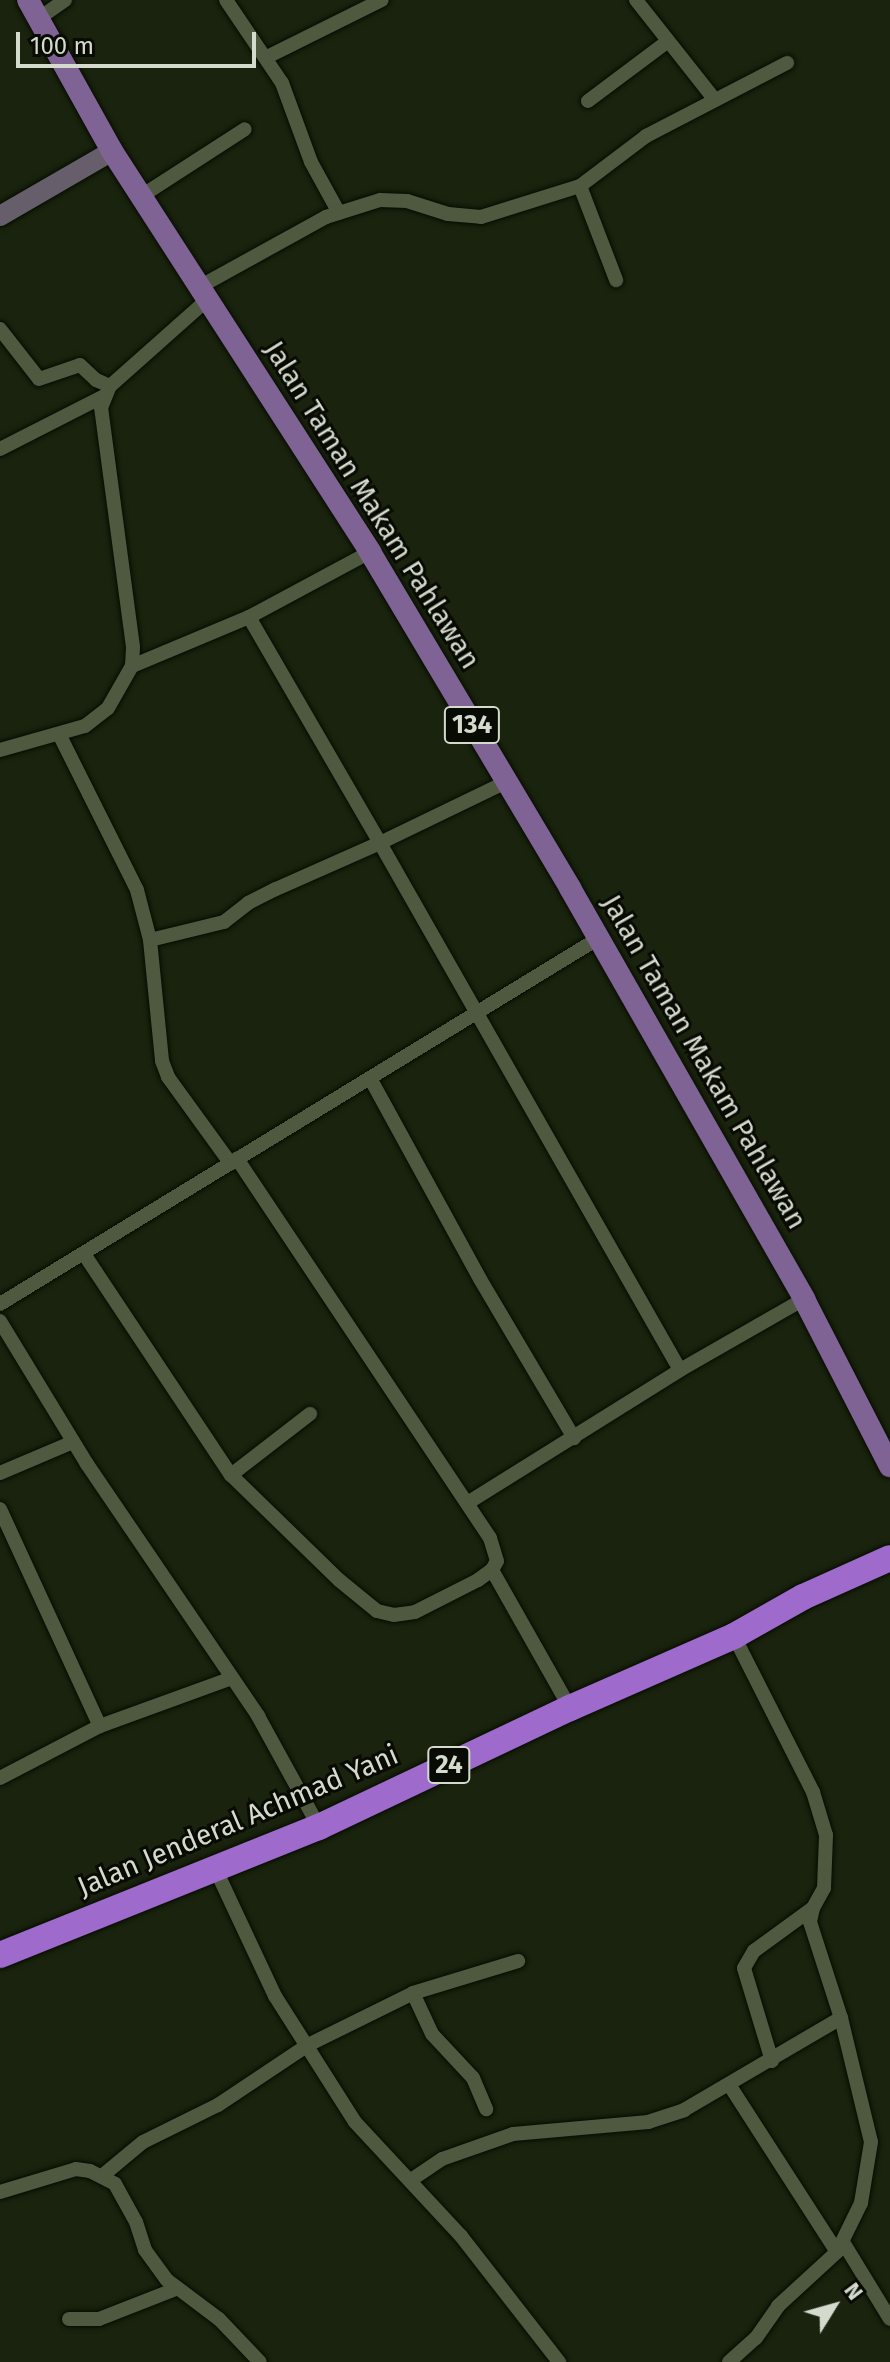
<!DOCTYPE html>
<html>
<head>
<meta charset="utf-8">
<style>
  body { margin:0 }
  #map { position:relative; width:890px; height:2362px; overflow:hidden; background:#1a230d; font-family:"Fira Sans",sans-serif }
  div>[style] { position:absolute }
  .roads { filter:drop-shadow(0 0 2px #050c00) drop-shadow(0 0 2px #050c00) }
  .street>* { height:14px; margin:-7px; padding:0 7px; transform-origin:7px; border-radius:7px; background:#4e5940 }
  .secondary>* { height:20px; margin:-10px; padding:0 10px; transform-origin:10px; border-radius:10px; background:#665e6a }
  .primary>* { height:22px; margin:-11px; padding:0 11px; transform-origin:11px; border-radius:11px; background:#7e6394 }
  .highway>* { height:26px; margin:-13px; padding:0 13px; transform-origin:13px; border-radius:13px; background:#9e6acc }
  span { translate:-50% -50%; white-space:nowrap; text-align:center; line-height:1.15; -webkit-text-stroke:6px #070b03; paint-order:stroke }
  .shield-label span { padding:2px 6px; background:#070b03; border:2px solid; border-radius:6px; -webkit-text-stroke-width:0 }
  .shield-label { font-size:26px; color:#d4dacc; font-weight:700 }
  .street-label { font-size:28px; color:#d4dacc }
  .north { position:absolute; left:794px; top:2266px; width:80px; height:80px; -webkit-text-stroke:6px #070b03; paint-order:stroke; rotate:53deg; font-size:22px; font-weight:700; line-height:32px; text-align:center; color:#d4dacc }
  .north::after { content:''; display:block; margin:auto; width:28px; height:36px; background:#d4dacc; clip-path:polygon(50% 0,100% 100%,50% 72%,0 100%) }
  .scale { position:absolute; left:16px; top:32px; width:240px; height:36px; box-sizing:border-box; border:4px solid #d4dacc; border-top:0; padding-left:10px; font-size:24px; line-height:28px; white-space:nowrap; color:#d4dacc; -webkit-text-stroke:6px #070b03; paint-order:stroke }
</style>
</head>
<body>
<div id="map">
  <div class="roads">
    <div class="street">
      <i style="left:226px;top:0;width:100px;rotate:56deg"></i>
      <i style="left:282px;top:83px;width:84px;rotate:69.8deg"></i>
      <i style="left:311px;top:162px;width:58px;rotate:61.2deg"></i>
      <i style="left:636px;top:0;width:127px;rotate:51.7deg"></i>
      <i style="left:38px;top:19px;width:33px;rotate:-35deg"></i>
      <i style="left:267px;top:57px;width:128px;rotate:-26.4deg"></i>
      <i style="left:588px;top:101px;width:99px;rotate:-36.8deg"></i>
      <i style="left:580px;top:186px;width:101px;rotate:69deg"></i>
      <i style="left:143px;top:195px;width:121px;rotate:-32.9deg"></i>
      <i style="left:201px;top:286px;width:143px;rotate:-28.9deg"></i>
      <i style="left:326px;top:217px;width:57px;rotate:-17.5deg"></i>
      <i style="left:380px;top:200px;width:27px;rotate:2deg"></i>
      <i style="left:407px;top:201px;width:43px;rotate:17.6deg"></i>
      <i style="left:448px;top:214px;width:33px;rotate:5deg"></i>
      <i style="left:481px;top:217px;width:104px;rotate:-17.4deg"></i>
      <i style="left:580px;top:186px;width:83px;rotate:-37.1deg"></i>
      <i style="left:646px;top:136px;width:159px;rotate:-27.4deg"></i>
      <i style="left:0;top:329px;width:63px;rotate:52deg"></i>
      <i style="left:39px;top:379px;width:43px;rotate:-18.9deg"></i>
      <i style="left:80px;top:365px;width:22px;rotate:43deg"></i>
      <i style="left:96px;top:380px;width:15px;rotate:23deg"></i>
      <i style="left:0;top:449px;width:117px;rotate:-27deg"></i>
      <i style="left:249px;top:617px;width:261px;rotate:59.9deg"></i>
      <i style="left:380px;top:843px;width:140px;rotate:-25.8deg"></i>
      <i style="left:132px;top:666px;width:127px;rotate:-22.7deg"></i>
      <i style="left:249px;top:617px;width:137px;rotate:-28.2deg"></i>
      <i style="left:60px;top:736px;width:172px;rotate:63.4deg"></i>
      <i style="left:137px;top:890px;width:52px;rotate:75.4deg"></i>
      <i style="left:150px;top:940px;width:122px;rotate:84.3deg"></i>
      <i style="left:162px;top:1061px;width:17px;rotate:69deg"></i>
      <i style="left:168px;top:1077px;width:107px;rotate:54.1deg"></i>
      <i style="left:0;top:750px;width:88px;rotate:-15.8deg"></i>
      <i style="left:85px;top:726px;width:29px;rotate:-38deg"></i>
      <i style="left:108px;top:708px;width:48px;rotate:-60.3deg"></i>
      <i style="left:132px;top:666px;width:19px;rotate:-87deg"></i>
      <i style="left:133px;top:647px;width:241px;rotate:-97.6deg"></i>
      <i style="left:101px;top:408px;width:24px;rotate:-68deg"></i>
      <i style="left:110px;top:386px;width:131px;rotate:-41.6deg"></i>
      <i style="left:150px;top:940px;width:76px;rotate:-13.7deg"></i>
      <i style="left:224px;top:922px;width:31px;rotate:-38deg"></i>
      <i style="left:248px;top:903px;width:31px;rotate:-27deg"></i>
      <i style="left:276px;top:889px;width:114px;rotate:-23.9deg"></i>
      <i style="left:380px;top:843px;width:606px;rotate:60.35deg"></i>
      <i style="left:370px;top:1078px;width:229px;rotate:61.3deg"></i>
      <i style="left:480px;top:1279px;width:185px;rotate:59.4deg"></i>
      <i style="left:84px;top:1254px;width:265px;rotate:56.4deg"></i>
      <i style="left:231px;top:1475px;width:151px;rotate:44.2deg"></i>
      <i style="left:339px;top:1580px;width:49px;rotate:39.2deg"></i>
      <i style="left:377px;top:1611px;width:17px;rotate:13deg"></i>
      <i style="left:394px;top:1615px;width:21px;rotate:-8deg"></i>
      <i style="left:415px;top:1612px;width:71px;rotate:-26.9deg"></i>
      <i style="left:478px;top:1580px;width:17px;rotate:-36deg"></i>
      <i style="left:492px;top:1570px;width:10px;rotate:-61deg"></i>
      <i style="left:497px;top:1561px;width:24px;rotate:-107deg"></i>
      <i style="left:490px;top:1538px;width:456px;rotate:-123.7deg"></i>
      <i style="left:0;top:1304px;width:702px;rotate:-31.43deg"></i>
      <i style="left:0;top:1321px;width:167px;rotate:58.7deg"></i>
      <i style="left:87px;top:1464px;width:305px;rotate:55.8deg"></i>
      <i style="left:258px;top:1716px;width:127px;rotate:61.2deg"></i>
      <i style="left:0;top:1473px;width:79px;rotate:-23deg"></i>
      <i style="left:231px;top:1475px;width:100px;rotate:-37.7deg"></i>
      <i style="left:469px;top:1502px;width:249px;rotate:-32deg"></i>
      <i style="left:680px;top:1370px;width:143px;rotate:-29.8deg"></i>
      <i style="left:0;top:1509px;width:239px;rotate:65.3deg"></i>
      <i style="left:492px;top:1570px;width:159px;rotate:60.5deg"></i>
      <i style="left:0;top:1778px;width:113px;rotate:-27.5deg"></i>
      <i style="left:100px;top:1726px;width:140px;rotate:-20deg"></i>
      <i style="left:215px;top:1868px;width:141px;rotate:64.9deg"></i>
      <i style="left:275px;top:1996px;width:149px;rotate:57.6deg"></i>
      <i style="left:355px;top:2122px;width:156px;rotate:47.1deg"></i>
      <i style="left:461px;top:2236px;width:160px;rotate:52.1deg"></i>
      <i style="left:413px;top:1993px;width:45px;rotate:65.1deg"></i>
      <i style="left:432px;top:2034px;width:60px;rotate:47deg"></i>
      <i style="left:473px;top:2078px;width:34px;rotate:67deg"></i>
      <i style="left:772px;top:2061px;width:97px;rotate:-106.8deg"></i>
      <i style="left:744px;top:1968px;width:20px;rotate:-60deg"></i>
      <i style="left:754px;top:1951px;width:73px;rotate:-36.1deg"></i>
      <i style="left:730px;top:2086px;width:197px;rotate:57.2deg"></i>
      <i style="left:102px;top:2176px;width:53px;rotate:-39.7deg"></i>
      <i style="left:143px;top:2142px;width:84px;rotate:-26.3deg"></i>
      <i style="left:218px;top:2105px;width:108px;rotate:-33.7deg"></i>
      <i style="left:308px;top:2045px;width:117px;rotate:-26.3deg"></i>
      <i style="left:413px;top:1993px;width:110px;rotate:-16.9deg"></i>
      <i style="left:411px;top:2180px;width:37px;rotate:-34deg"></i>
      <i style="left:442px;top:2159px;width:75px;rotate:-19.4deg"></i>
      <i style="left:513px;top:2134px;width:136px;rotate:-5.1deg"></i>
      <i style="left:648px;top:2122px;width:38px;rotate:-18deg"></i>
      <i style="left:684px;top:2110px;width:182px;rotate:-30.4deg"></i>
      <i style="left:0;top:2192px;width:79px;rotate:-16.8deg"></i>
      <i style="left:76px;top:2169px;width:14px;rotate:8deg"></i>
      <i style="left:90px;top:2171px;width:28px;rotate:27deg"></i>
      <i style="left:115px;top:2184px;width:43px;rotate:61.1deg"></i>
      <i style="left:136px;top:2222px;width:29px;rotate:72deg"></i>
      <i style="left:145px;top:2250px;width:37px;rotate:54deg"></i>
      <i style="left:167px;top:2280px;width:65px;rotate:36.9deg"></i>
      <i style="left:219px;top:2319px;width:59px;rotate:46.4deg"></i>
      <i style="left:843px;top:2242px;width:90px;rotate:58.6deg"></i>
      <i style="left:69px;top:2319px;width:30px"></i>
      <i style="left:99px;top:2319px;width:83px;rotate:-21.3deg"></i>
      <i style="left:729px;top:2362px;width:36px;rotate:-42deg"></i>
      <i style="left:756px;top:2338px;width:39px;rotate:-55deg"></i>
      <i style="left:778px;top:2306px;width:80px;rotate:-42.5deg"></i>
      <i style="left:837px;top:2252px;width:55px;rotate:-63.9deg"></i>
      <i style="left:861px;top:2203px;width:62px;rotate:-80.7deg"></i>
      <i style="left:871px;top:2142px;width:128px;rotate:-103.6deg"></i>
      <i style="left:841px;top:2018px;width:101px;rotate:-107.9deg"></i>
      <i style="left:810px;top:1922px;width:14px;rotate:-78deg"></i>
      <i style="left:813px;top:1908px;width:23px;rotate:-61deg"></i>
      <i style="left:824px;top:1888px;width:53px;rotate:-87.8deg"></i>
      <i style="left:826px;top:1835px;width:45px;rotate:-106.8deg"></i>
      <i style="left:813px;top:1792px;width:175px;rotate:-116.9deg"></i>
    </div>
    <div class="secondary">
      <i style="left:0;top:216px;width:129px;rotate:-30.1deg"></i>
    </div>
    <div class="primary">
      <i style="left:28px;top:0;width:173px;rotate:60.9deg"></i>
      <i style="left:112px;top:151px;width:477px;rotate:57.2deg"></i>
      <i style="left:370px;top:552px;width:391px;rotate:59.2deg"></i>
      <i style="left:570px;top:888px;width:473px;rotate:60.3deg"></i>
      <i style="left:804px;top:1299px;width:188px;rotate:62.8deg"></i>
    </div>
    <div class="highway">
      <i style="left:0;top:1955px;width:344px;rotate:-21.9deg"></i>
      <i style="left:319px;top:1827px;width:278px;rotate:-25.4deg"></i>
      <i style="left:570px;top:1708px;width:179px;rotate:-23.7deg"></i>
      <i style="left:734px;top:1636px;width:79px;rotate:-29.5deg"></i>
      <i style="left:803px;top:1597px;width:95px;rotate:-24.1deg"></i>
    </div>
  </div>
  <div class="shield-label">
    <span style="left:472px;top:725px">134</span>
    <span style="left:449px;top:1765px">24</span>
  </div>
  <div class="street-label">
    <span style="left:372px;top:505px;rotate:58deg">Jalan Taman Makam Pahlawan</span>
    <span style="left:704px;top:1062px;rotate:60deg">Jalan Taman Makam Pahlawan</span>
    <span style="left:238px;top:1821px;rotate:-23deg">Jalan Jenderal Achmad Yani</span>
  </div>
  <div class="north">N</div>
  <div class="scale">100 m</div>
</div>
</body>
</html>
